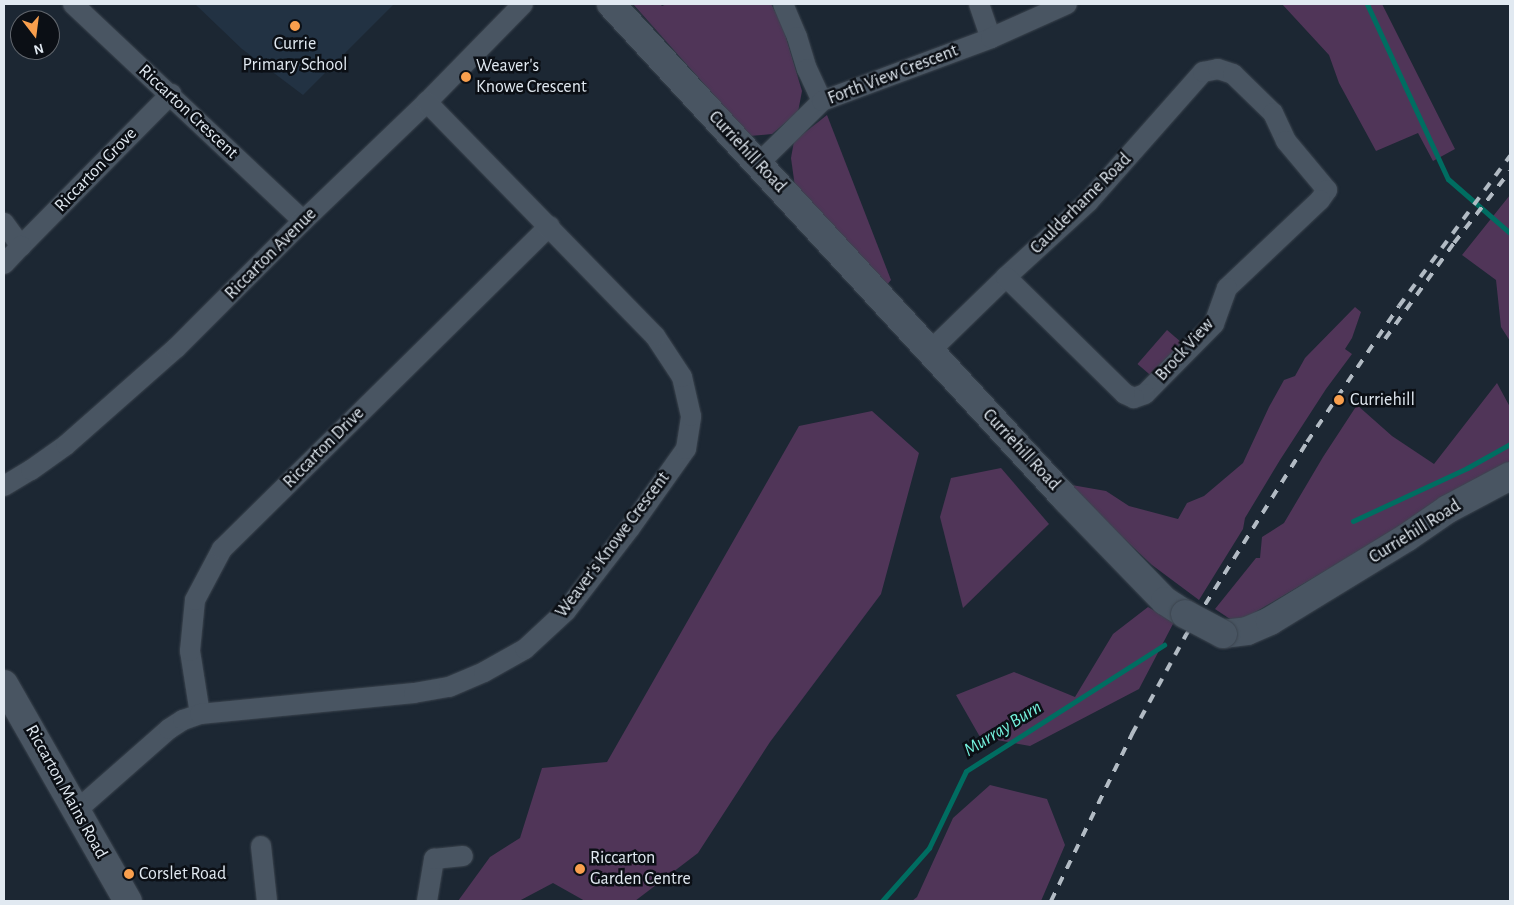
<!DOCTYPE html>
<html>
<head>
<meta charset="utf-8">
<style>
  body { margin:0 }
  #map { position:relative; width:1514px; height:905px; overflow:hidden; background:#1c2733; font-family:"Alegreya Sans",sans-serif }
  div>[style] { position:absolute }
  .built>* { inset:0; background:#223243 }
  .green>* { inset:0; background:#503558; transform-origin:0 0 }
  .stream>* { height:5px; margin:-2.5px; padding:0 2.5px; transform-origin:2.5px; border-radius:2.5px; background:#006d61 }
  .roads { filter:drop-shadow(0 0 1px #3b444e) drop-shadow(0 0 1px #3b444e) }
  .street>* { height:20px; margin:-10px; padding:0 10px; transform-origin:10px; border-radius:10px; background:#495562 }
  .secondary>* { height:28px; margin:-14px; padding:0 14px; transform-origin:14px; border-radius:14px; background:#495562 }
  .rail>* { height:4px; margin-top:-2px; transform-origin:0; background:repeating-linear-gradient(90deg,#b2bbc4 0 9px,transparent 0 18px) }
  .bridges { filter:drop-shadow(0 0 1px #3b444e) drop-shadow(0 0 1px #3b444e) }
  .secondary-bridge>* { height:28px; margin:-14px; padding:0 14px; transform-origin:14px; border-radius:14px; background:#495562 }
  .dots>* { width:14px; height:14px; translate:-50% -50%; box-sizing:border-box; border:2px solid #0b0f15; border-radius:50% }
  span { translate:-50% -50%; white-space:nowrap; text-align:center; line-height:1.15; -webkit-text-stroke:5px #0b0f15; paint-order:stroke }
  .poi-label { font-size:18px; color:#e1e9f1 }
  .left { translate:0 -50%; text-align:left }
  .street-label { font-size:18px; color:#e1e9f1 }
  .water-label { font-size:19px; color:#75f2de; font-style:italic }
  .frame { position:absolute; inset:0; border:5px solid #e1e9f1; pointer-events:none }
  .north { position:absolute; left:10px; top:10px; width:50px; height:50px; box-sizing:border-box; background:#0b0f15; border:1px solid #61666d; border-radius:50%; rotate:165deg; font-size:14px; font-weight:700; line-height:20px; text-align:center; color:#e1e9f1 }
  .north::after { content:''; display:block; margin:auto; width:18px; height:22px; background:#f99f4d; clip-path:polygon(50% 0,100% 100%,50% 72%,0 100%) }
</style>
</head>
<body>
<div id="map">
  <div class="built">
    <i style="clip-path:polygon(195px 4px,394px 4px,303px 95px,242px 49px)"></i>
  </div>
  <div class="green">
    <i style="clip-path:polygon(633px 4px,660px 4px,662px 6px,667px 4px,771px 4px,782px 24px,802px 91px,798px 112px,772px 134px,750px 136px)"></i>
    <i style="clip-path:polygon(1282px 4px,1382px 4px,1455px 149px,1433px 161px,1418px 133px,1376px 151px,1339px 83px,1329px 55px)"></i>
    <i style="clip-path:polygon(827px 115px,891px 280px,885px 287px,795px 187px,791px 158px,794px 141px)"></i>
    <i style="clip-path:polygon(1510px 195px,1510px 341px,1501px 327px,1496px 280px,1462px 255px)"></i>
    <i style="clip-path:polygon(1355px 307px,1361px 312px,1352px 338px,1345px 349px,1352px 354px,1326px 389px,1280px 460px,1245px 518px,1243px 529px,1199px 600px,1152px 565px,1066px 484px,1106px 491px,1129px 506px,1178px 519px,1187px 503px,1204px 496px,1243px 463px,1269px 407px,1284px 380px,1295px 376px,1305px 358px)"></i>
    <i style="left:1167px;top:330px;width:20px;height:45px;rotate:41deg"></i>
    <i style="clip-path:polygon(1497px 383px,1510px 407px,1510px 462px,1242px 620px,1230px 619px,1215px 609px,1256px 558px,1260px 558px,1262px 537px,1284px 523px,1323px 457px,1357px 405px,1392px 436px,1434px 464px)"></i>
    <i style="clip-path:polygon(872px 411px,919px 453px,881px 594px,770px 742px,698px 853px,635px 901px,585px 901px,553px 883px,519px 901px,458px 901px,490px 857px,520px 838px,542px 768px,607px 762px,799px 426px)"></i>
    <i style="clip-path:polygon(1001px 468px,1049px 524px,963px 608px,940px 517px,951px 478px)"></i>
    <i style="clip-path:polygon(1148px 607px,1174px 622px,1139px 689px,1030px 746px,980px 737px,956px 695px,1014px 672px,1075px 697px,1113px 634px)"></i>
    <i style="clip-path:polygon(990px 785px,1047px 799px,1065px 845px,1041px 901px,912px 901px,917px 897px,953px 818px)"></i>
  </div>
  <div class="stream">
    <i style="left:1367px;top:4px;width:193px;rotate:65.2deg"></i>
    <i style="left:1448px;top:179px;width:82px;rotate:41.1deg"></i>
    <i style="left:1353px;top:521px;width:126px;rotate:-24.9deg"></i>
    <i style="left:1467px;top:468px;width:49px;rotate:-29.2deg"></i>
    <i style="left:882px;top:901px;width:71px;rotate:-48.4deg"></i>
    <i style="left:929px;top:848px;width:85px;rotate:-64.3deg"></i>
    <i style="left:966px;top:771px;width:235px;rotate:-32.5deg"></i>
  </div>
  <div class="roads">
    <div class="street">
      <i style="left:73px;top:4px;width:316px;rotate:43.3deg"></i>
      <i style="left:783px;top:4px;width:36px;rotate:67deg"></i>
      <i style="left:797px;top:37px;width:34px;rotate:73deg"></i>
      <i style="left:807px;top:69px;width:35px;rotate:65deg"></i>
      <i style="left:979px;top:4px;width:36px;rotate:71deg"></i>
      <i style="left:758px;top:164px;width:90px;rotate:-44.5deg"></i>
      <i style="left:822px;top:101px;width:180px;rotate:-20.4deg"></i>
      <i style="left:991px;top:38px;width:83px;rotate:-24.1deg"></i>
      <i style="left:4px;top:223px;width:29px;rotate:54deg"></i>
      <i style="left:21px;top:246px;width:214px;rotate:-45.4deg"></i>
      <i style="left:4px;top:264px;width:25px;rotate:-47deg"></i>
      <i style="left:930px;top:351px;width:106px;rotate:-44.2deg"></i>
      <i style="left:1006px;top:277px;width:111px;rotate:-42.4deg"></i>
      <i style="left:1088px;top:202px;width:174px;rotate:-48.5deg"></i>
      <i style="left:1203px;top:72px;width:15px;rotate:-11deg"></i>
      <i style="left:1218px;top:69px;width:16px;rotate:18deg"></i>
      <i style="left:1233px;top:74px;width:56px;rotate:44.3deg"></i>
      <i style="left:1273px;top:113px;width:31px;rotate:65deg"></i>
      <i style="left:1286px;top:141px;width:64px;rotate:50.1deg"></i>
      <i style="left:1327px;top:190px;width:12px;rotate:125deg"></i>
      <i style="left:1320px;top:200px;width:128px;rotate:136.6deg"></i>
      <i style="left:1227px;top:288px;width:38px;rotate:110deg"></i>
      <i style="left:1214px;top:324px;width:98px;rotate:134.6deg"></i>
      <i style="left:1145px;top:394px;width:12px;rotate:160deg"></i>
      <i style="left:1134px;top:398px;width:10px;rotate:-156deg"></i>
      <i style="left:1125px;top:394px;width:167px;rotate:-135.5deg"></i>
      <i style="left:4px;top:486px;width:31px;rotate:-31deg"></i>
      <i style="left:31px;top:470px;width:43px;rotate:-35.5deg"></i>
      <i style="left:66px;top:445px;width:147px;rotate:-41.4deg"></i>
      <i style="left:176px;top:348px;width:180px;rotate:-45deg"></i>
      <i style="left:303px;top:221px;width:172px;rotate:-43.8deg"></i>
      <i style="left:427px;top:102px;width:137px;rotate:-45.6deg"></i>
      <i style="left:200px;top:714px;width:64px;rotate:-99deg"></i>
      <i style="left:190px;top:651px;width:51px;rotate:-84.4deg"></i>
      <i style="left:195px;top:600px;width:58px;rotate:-62.1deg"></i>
      <i style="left:222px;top:549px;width:460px;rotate:-44.6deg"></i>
      <i style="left:77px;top:810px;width:123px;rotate:-41.4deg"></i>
      <i style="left:169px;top:729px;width:17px;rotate:-33deg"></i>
      <i style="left:183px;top:720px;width:18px;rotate:-19deg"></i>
      <i style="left:200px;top:714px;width:215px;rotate:-5.6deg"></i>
      <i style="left:414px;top:693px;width:36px;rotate:-10deg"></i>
      <i style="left:449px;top:687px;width:38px;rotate:-23deg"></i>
      <i style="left:484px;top:672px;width:47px;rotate:-29.3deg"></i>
      <i style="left:525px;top:649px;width:56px;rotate:-42.8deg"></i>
      <i style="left:566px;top:611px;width:105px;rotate:-52.4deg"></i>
      <i style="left:630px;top:528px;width:97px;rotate:-54.7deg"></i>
      <i style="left:686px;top:449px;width:33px;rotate:-81deg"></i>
      <i style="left:691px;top:416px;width:40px;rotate:-103deg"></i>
      <i style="left:682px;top:377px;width:49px;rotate:-123.4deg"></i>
      <i style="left:655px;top:336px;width:327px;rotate:-134.3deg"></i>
      <i style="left:261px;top:846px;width:55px;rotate:83.8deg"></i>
      <i style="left:427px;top:901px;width:43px;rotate:-80.5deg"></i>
      <i style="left:434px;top:859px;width:29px;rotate:-6deg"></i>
    </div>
    <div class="secondary">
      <i style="left:611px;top:4px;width:672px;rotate:47.41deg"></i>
      <i style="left:1066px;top:499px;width:142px;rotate:45.9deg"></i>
      <i style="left:1165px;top:601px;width:24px;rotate:33deg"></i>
      <i style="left:1223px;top:634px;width:24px;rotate:-7deg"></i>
      <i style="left:1247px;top:631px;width:25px;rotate:-23deg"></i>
      <i style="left:1270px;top:621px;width:159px;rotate:-31.4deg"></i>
      <i style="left:1406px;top:538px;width:51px;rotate:-34.6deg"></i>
      <i style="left:1448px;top:509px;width:70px;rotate:-28deg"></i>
      <i style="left:4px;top:684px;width:250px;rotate:60.3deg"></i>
    </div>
  </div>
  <div class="rail">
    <i style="left:1385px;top:339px;width:118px;rotate:-54.3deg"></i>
    <i style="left:1454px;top:243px;width:91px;rotate:-52.1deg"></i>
    <i style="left:1051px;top:901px;width:186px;rotate:-64.1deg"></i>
    <i style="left:1132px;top:734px;width:113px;rotate:-61.4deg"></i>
    <i style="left:1186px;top:635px;width:228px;rotate:-57.9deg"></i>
    <i style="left:1307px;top:442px;width:164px;rotate:-55.9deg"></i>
    <i style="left:1399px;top:306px;width:187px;rotate:-53.5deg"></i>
  </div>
  <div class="bridges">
    <div class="secondary-bridge">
      <i style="left:1185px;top:614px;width:43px;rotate:27.8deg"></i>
    </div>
  </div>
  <div class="dots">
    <i style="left:295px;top:26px;background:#f99f4d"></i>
    <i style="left:466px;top:77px;background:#f99f4d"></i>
    <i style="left:1339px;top:400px;background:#f99f4d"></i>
    <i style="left:580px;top:869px;background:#f99f4d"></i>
    <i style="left:129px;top:874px;background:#f99f4d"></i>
  </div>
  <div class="poi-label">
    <span style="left:295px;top:55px">Currie<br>Primary School</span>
    <span class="left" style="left:476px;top:77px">Weaver's<br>Knowe Crescent</span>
    <span class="left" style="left:1350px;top:400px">Curriehill</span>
    <span class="left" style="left:590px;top:869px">Riccarton<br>Garden Centre</span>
    <span class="left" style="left:139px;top:874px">Corslet Road</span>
  </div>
  <div class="street-label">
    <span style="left:893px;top:75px;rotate:-21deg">Forth View Crescent</span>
    <span style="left:188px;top:112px;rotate:43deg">Riccarton Crescent</span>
    <span style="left:747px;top:152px;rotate:47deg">Curriehill Road</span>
    <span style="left:96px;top:170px;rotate:-46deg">Riccarton Grove</span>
    <span style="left:1081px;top:204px;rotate:-45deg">Caulderhame Road</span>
    <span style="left:271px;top:254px;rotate:-45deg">Riccarton Avenue</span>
    <span style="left:1185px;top:350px;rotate:-48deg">Brock View</span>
    <span style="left:324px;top:448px;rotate:-45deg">Riccarton Drive</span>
    <span style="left:1021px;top:450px;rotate:47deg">Curriehill Road</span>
    <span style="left:1415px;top:532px;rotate:-32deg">Curriehill Road</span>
    <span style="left:613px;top:545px;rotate:-53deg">Weaver's Knowe Crescent</span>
    <span style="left:66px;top:792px;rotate:61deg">Riccarton Mains Road</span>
  </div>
  <div class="water-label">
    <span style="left:1003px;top:729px;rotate:-32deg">Murray Burn</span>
  </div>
  <div class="frame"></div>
  <div class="north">N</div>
</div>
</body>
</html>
